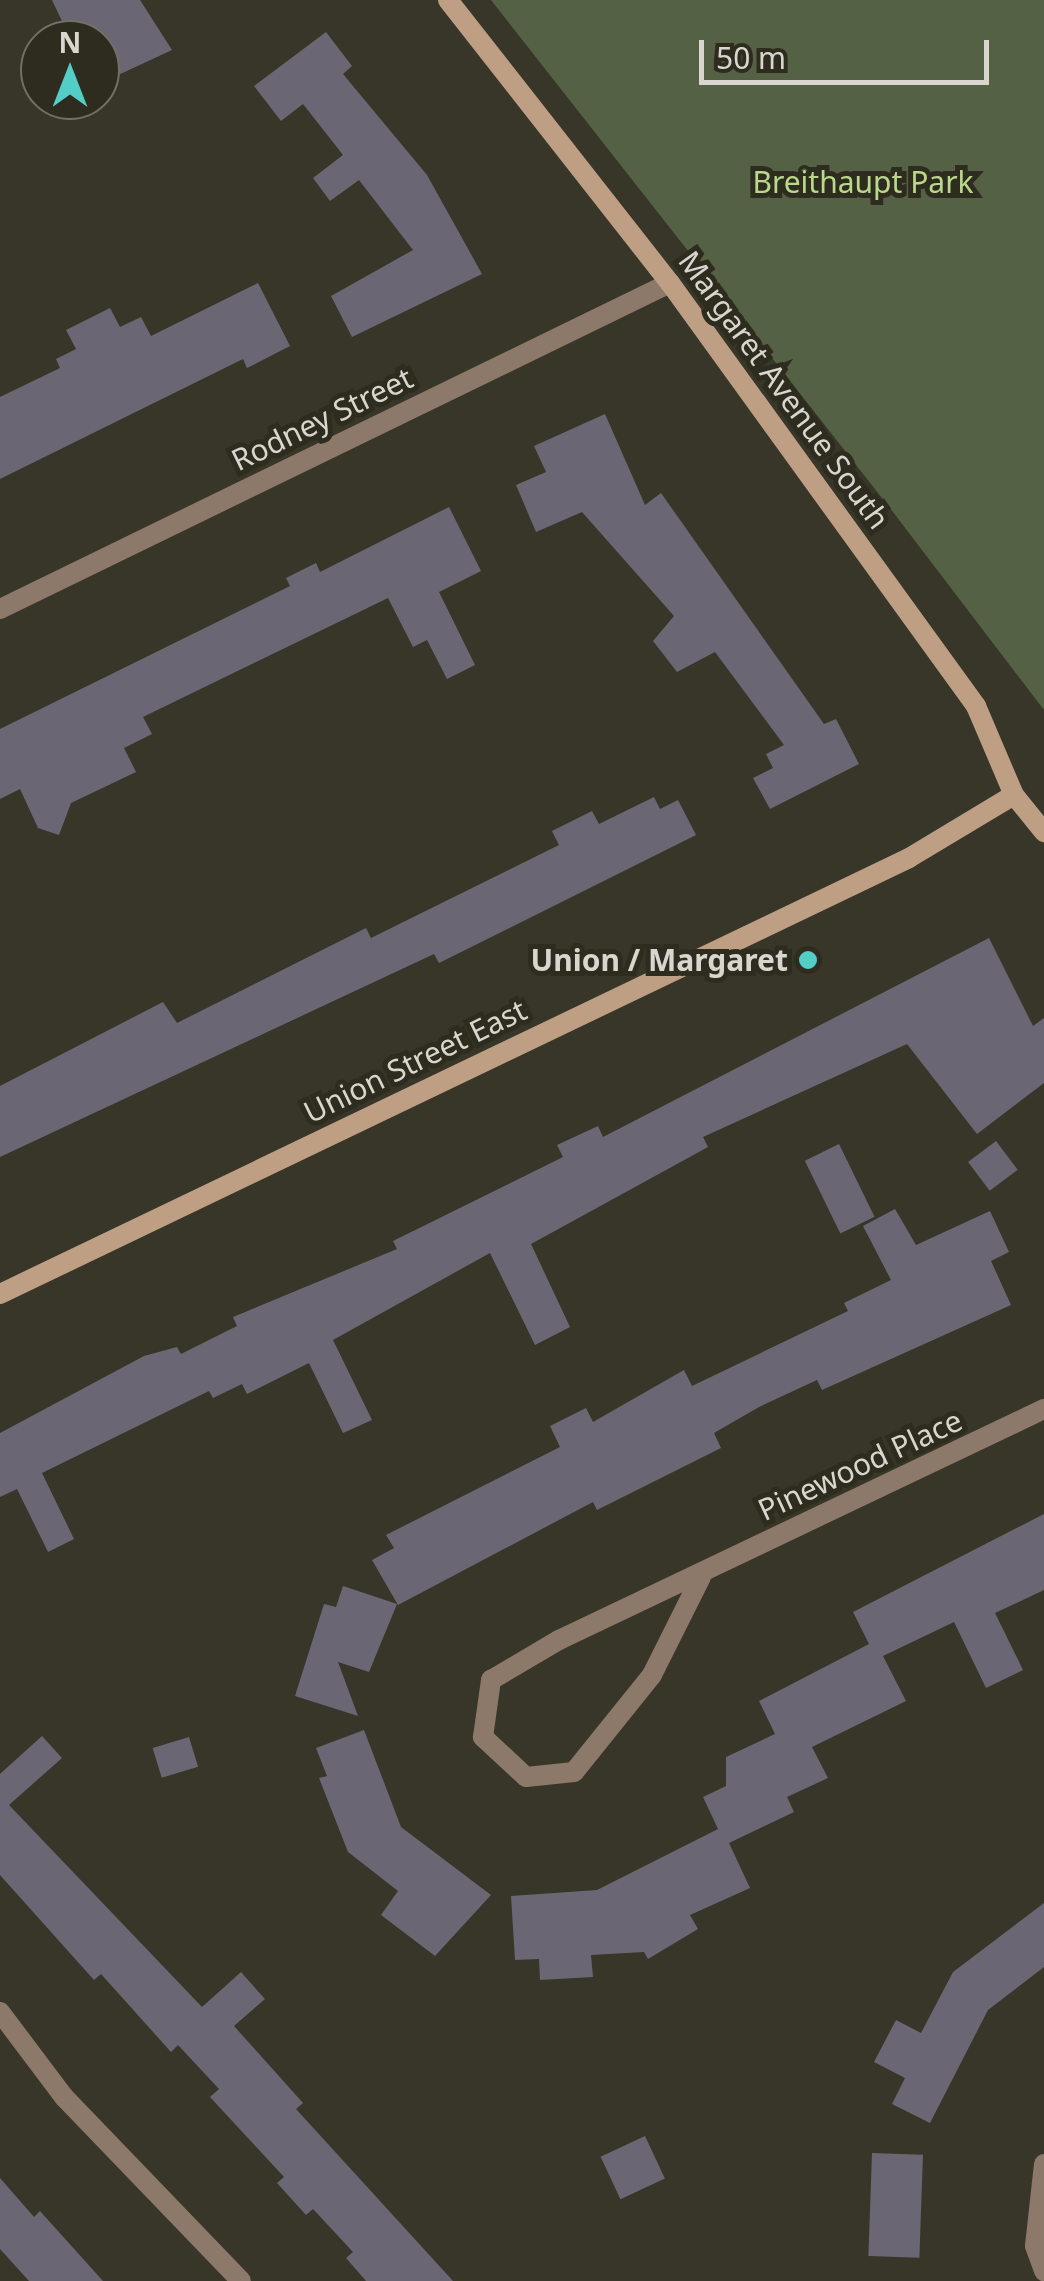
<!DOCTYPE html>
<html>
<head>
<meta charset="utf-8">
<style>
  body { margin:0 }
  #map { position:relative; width:1044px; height:2281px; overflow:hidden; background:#383629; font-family:"Noto Sans",sans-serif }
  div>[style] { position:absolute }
  .green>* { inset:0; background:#556144 }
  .building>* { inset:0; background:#6b6673; transform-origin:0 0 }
  .street>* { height:20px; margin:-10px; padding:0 10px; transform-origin:10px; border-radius:10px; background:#8d7969 }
  .secondary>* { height:20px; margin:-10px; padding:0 10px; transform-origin:10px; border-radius:10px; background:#be9f84 }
  .dots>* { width:28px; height:28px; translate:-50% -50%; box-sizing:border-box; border:5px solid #2e2c1f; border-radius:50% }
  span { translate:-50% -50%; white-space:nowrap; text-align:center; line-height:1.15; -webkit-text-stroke:10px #2e2c1f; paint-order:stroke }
  .park-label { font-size:30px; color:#bad88b }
  .street-label { font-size:30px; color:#d8d6ce }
  .poi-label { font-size:30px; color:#d8d6ce; font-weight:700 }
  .right { translate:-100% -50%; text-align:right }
  .north { position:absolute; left:20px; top:20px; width:100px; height:100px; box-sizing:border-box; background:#2e2c1f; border:2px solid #727065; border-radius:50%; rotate:0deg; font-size:28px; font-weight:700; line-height:40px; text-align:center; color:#d8d6ce }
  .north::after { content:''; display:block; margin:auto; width:35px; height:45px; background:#54cdc7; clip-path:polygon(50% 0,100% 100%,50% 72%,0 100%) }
  .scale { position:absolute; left:699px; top:40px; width:290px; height:45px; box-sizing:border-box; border:5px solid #d8d6ce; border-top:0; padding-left:12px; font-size:30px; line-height:35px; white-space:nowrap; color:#d8d6ce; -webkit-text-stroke:8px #2e2c1f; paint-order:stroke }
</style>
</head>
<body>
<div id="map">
  <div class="green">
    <i style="clip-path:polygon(491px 0,1044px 0,1044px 710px,893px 512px)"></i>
  </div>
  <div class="building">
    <i style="clip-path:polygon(52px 0,140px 0,172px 50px,116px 76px,100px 40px,71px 40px)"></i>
    <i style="clip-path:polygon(326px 32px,352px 66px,343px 74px,427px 175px,482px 274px,352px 337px,331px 296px,413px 250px,359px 180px,330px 201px,313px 178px,343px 155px,303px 104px,281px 121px,254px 86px)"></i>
    <i style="clip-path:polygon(258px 283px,290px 346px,247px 368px,243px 359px,0 479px,0 397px,60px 368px,56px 359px,76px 349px,66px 330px,110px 308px,120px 327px,141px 317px,151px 336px)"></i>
    <i style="clip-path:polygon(605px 414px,645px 505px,661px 493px,824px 724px,836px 719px,859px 764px,770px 809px,753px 778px,773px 768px,766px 754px,784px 745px,715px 652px,677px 672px,653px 641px,674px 616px,582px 512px,536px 532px,516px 485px,546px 472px,534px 446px)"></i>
    <i style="clip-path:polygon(449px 507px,481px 571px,439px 592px,475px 665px,447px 679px,427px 640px,413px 647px,388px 598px,143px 717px,152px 734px,124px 748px,136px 772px,71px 803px,59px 835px,38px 828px,20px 789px,0 799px,0 729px,290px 586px,286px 578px,316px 563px,320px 572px)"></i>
    <i style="clip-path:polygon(654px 797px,660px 809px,678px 800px,696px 835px,439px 963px,434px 954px,0 1157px,0 1086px,163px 1002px,177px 1023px,366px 928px,371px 938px,559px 845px,552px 831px,592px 811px,599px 824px)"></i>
    <i style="clip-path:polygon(989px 938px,1033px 1026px,1044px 1018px,1044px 1083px,977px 1134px,907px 1044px,703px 1137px,708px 1147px,531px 1244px,570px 1327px,535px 1345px,490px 1253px,333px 1340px,372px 1420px,343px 1433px,309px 1363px,247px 1394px,242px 1384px,213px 1398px,209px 1391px,42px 1473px,74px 1539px,48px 1552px,17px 1489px,0 1497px,0 1433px,144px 1356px,177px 1347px,181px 1354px,237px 1326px,233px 1317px,397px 1249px,393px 1241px,563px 1157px,557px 1145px,598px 1126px,603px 1137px)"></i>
    <i style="left:996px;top:1141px;width:36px;height:35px;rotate:53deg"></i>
    <i style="left:839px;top:1144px;width:81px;height:38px;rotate:64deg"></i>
    <i style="clip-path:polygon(895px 1209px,916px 1245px,990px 1211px,1009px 1252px,991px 1261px,1011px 1305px,822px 1390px,817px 1380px,759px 1407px,714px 1433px,721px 1448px,597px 1510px,593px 1502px,398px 1605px,372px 1560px,394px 1548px,386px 1535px,560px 1447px,550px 1426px,586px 1408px,593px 1422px,684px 1370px,692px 1386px,848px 1311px,844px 1303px,891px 1280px,863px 1226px)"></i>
    <i style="clip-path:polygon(1044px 1514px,1044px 1590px,995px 1613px,1023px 1670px,986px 1688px,954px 1622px,883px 1656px,906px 1701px,812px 1747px,828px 1778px,787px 1797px,794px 1812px,729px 1843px,750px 1888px,690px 1915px,698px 1929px,648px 1959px,644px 1952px,591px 1955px,593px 1977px,540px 1980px,539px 1959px,515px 1960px,511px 1896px,597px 1890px,718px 1829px,703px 1797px,726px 1786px,726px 1757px,775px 1734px,759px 1701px,869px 1644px,853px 1612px)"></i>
    <i style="clip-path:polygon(343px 1586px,397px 1604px,369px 1672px,338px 1662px,358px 1716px,295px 1696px,324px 1604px,336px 1607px)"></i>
    <i style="clip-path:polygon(364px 1730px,401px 1827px,491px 1895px,435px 1956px,381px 1915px,398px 1891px,348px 1852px,319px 1778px,327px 1776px,316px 1748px)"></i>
    <i style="clip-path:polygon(42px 1736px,62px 1758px,9px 1805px,202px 2007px,241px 1972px,265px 1999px,234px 2026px,303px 2103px,296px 2109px,453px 2281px,366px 2281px,346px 2258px,353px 2252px,313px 2209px,306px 2215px,277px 2183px,284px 2177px,210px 2097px,219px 2089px,178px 2045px,171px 2052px,101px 1974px,94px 1980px,0 1875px,0 1774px)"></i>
    <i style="left:189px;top:1737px;width:31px;height:38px;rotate:73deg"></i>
    <i style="clip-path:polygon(1044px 1903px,1044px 1967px,988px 2010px,930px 2123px,892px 2104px,905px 2078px,874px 2062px,896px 2020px,921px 2033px,953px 1972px)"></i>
    <i style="left:645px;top:2136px;width:47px;height:49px;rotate:65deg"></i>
    <i style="left:872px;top:2153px;width:51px;height:103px;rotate:2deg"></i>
    <i style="clip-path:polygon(0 2178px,34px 2217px,40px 2211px,103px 2281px,29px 2281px,0 2249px)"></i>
  </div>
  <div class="street">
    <i style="left:0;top:609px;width:745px;rotate:-25.95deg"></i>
    <i style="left:701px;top:1577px;width:110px;rotate:116.6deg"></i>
    <i style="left:652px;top:1675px;width:124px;rotate:128.8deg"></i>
    <i style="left:574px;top:1772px;width:48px;rotate:174.1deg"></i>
    <i style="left:526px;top:1777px;width:59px;rotate:-137.1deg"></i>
    <i style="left:483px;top:1737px;width:58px;rotate:-82deg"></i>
    <i style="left:491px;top:1680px;width:79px;rotate:-30.5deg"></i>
    <i style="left:559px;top:1640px;width:537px;rotate:-25.47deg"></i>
    <i style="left:0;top:2012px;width:106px;rotate:53deg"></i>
    <i style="left:64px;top:2097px;width:255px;rotate:46.1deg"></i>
    <i style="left:1044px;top:2164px;width:82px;rotate:96.3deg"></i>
    <i style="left:1035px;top:2246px;width:27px;rotate:70deg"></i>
  </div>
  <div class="secondary">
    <i style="left:448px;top:0;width:360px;rotate:51.9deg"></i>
    <i style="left:670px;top:283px;width:522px;rotate:54.12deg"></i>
    <i style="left:976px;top:706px;width:97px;rotate:66.9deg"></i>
    <i style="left:1014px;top:795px;width:48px;rotate:51deg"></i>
    <i style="left:0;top:1294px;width:1008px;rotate:-25.62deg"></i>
    <i style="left:909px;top:858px;width:122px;rotate:-31deg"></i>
  </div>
  <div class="dots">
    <i style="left:808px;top:960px;background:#54cdc7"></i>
  </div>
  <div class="park-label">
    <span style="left:863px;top:182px">Breithaupt Park</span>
  </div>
  <div class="street-label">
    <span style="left:784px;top:390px;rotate:54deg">Margaret Avenue South</span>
    <span style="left:322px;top:419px;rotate:-26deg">Rodney Street</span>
    <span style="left:415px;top:1061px;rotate:-26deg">Union Street East</span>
    <span style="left:860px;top:1465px;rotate:-25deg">Pinewood Place</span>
  </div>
  <div class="poi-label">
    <span class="right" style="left:788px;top:960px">Union / Margaret</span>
  </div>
  <div class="north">N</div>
  <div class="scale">50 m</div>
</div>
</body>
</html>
